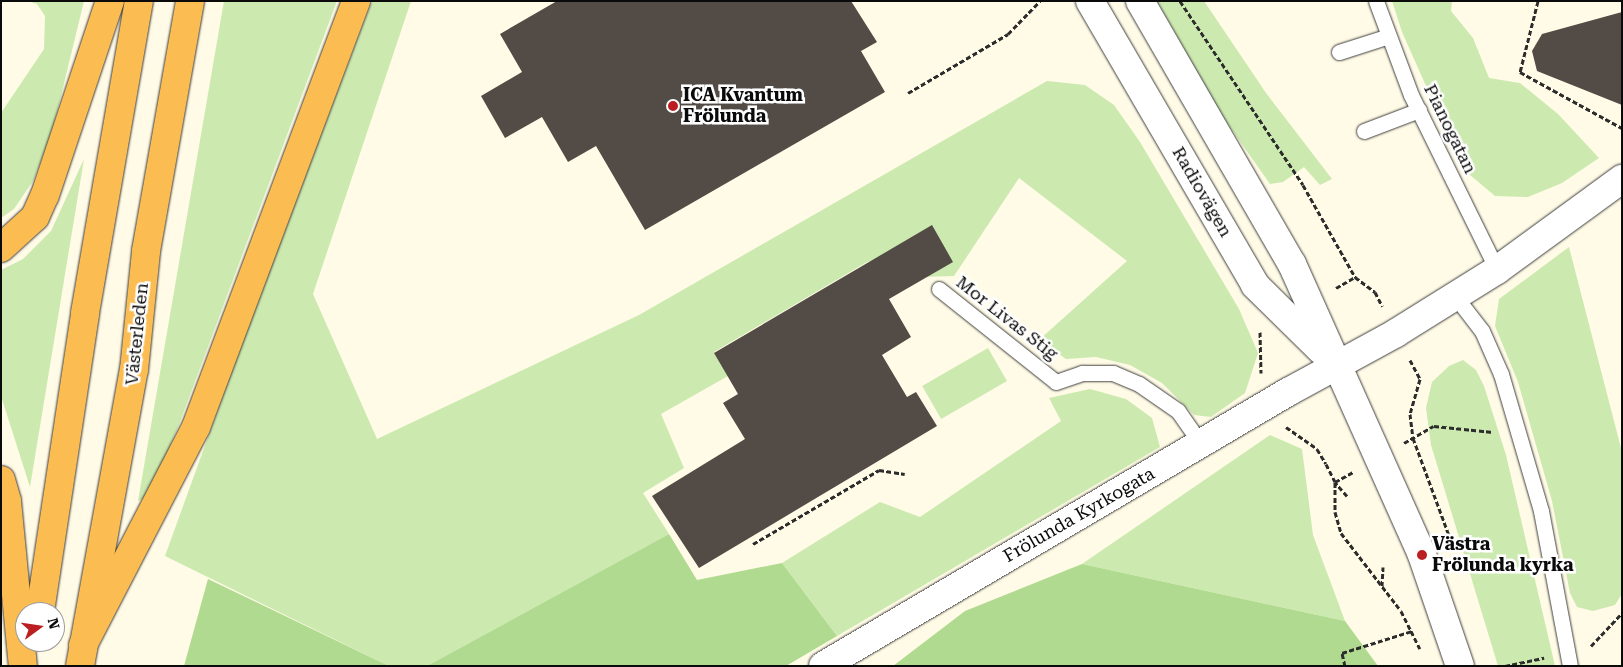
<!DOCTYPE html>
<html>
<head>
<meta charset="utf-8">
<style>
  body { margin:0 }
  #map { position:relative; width:1623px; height:667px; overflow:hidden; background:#fffbe6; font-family:"Roboto Serif",serif }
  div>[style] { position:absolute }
  .green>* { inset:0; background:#cce9b0; transform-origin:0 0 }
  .forest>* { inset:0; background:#afda8f }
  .building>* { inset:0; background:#524b46 }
  .path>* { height:3px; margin-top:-1.5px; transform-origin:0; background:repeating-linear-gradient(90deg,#2c2c2c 0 5px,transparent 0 7.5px) }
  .roads { filter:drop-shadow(0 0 1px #3d3d3d) drop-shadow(0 0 1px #3d3d3d) }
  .service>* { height:15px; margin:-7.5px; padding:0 7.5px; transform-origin:7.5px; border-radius:7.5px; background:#fff }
  .minor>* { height:28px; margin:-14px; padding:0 14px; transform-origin:14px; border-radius:14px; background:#fff }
  .trunk>* { height:28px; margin:-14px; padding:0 14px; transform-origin:14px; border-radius:14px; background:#fbbc51 }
  .dots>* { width:14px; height:14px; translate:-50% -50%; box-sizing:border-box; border:2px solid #fff; border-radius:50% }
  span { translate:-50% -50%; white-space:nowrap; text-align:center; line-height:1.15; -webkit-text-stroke:5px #fff; paint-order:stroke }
  .poi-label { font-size:18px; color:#0a0a0a; font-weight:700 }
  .left { translate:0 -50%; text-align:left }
  .street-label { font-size:18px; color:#0a0a0a }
  .frame { position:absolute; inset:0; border:2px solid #0a0a0a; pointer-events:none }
  .north { position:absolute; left:15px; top:602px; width:50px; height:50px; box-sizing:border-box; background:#fff; border:1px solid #9d9d9d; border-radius:50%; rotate:76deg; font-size:14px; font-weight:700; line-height:20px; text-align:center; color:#0a0a0a }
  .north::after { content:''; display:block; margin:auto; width:18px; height:22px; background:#bc1f22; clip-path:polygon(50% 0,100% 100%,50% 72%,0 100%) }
</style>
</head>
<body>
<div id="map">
  <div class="green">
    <i style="clip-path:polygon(28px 1px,84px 1px,52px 133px,33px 181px,14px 209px,1px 218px,1px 113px,44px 49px,45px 16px,37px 4px)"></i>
    <i style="clip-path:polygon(224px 1px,337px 1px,178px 427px,148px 497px,138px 501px)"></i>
    <i style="clip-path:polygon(372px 1px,411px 1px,313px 294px,377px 439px,639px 315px,1047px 81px,1085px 85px,1114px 105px,1140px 142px,1239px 309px,1258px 353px,1245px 393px,1211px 417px,1194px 415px,1162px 383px,1130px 365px,1096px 357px,1066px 359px,1039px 340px,1127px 261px,1019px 178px,954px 276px,924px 277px,890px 256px,867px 262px,714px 352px,728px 376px,661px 414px,684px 468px,643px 493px,669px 534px,427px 666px,389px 666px,165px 556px,249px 324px)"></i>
    <i style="clip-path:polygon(1157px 1px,1204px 1px,1266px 93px,1332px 179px,1320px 185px,1304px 167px,1283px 182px,1270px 184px,1222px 116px)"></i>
    <i style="clip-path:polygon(1392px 1px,1452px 1px,1451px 11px,1473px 38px,1489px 78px,1520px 83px,1558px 114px,1599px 158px,1562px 183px,1528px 197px,1495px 196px,1463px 169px,1402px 32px)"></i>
    <i style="clip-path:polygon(84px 159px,30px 487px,1px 396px,1px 270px,23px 259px,51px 231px)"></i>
    <i style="clip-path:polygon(1569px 247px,1622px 452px,1622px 594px,1615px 605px,1593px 611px,1577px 607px,1570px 593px,1552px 501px,1518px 382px,1495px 326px,1499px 299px)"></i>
    <i style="left:988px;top:348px;width:38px;height:76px;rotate:60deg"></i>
    <i style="clip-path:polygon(1463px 360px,1476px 370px,1484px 386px,1506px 455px,1555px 666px,1498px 666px,1431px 445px,1426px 408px,1432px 382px,1449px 366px)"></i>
    <i style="clip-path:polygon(1090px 389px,1126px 399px,1152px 418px,1160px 447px,837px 636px,782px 563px,880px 502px,920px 517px,1061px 421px,1049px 398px)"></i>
    <i style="clip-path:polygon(1270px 435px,1302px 449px,1313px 535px,1345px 621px,1082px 564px)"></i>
  </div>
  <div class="forest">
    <i style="clip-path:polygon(669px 534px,697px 580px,782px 563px,837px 636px,786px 666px,427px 666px)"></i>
    <i style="clip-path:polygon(1082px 564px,1345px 621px,1378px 666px,893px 666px,965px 611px)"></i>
    <i style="clip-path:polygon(208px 579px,389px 666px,184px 666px)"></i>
  </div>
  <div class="building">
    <i style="clip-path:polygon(557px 1px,851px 1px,877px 42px,861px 51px,885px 92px,645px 230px,596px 146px,568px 162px,542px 117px,505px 138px,481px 96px,522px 72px,500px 34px)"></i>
    <i style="clip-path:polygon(1622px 12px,1622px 105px,1537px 71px,1532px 51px,1542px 34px)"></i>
    <i style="clip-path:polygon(932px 225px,953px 262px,889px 299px,911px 337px,882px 355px,907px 397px,916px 392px,937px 426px,699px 568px,652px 496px,745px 439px,723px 403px,738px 394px,714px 353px)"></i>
  </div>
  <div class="path">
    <i style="left:1180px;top:1px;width:221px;rotate:56.2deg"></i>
    <i style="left:1303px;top:185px;width:106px;rotate:60.5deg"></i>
    <i style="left:1355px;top:277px;width:25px;rotate:37deg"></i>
    <i style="left:1375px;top:292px;width:16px;rotate:63deg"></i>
    <i style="left:1538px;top:1px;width:73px;rotate:104.2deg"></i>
    <i style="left:1520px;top:72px;width:116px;rotate:28.8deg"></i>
    <i style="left:908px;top:93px;width:116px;rotate:-30.5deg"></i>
    <i style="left:1008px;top:34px;width:46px;rotate:-45.9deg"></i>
    <i style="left:1336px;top:288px;width:22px;rotate:-30deg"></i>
    <i style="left:1260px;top:332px;width:41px;rotate:88.6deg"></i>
    <i style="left:1410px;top:360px;width:21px;rotate:62deg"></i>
    <i style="left:1420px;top:379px;width:36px;rotate:106deg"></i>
    <i style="left:1410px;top:414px;width:24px;rotate:83deg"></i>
    <i style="left:1413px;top:438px;width:110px;rotate:69.7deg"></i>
    <i style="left:1286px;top:427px;width:38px;rotate:35deg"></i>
    <i style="left:1317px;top:449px;width:17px;rotate:59deg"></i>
    <i style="left:1326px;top:464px;width:20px;rotate:63deg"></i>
    <i style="left:1335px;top:482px;width:30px;rotate:90deg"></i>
    <i style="left:1335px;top:512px;width:22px;rotate:74deg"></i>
    <i style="left:1341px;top:533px;width:98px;rotate:52.4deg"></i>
    <i style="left:1401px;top:611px;width:42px;rotate:63.4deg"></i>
    <i style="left:1404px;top:443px;width:34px;rotate:-30deg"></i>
    <i style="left:1434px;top:426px;width:59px;rotate:5.8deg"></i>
    <i style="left:1347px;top:496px;width:18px;rotate:-131deg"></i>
    <i style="left:1335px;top:482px;width:21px;rotate:-29deg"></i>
    <i style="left:753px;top:544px;width:146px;rotate:-30.4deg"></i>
    <i style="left:879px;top:470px;width:26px;rotate:9deg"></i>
    <i style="left:1382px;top:586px;width:19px;rotate:-87deg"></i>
    <i style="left:1591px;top:646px;width:45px;rotate:-46.8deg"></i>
    <i style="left:1345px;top:666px;width:13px;rotate:-103deg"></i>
    <i style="left:1342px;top:653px;width:73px;rotate:-17.4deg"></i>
    <i style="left:1505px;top:666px;width:40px;rotate:-12deg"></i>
  </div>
  <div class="roads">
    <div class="service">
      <i style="left:1376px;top:1px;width:100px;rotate:69.6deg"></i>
      <i style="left:1411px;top:95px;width:195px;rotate:63.8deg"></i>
      <i style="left:1339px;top:52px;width:52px;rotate:-17.7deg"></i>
      <i style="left:1364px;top:131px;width:59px;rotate:-20.9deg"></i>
      <i style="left:939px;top:289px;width:149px;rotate:38.5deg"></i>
      <i style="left:1056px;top:382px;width:28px;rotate:-19deg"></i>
      <i style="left:1082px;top:373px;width:31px"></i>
      <i style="left:1113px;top:373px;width:28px;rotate:23deg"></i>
      <i style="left:1139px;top:384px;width:47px;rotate:34.7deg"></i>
      <i style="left:1178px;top:411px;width:40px;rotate:55.1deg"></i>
      <i style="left:1455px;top:296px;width:44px;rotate:52.4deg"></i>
      <i style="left:1482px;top:331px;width:47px;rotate:66.2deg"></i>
      <i style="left:1501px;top:374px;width:143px;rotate:73.7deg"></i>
      <i style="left:1541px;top:511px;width:158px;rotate:79.4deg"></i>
    </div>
    <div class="minor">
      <i style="left:1090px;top:1px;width:328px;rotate:59.8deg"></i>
      <i style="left:1255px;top:285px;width:93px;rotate:44.6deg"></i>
      <i style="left:1140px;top:1px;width:304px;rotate:60deg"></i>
      <i style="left:1292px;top:264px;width:319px;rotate:65.9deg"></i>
      <i style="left:1422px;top:555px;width:117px;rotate:71.1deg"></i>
      <i style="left:823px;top:666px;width:540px;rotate:-30.51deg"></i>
      <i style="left:1288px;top:392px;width:123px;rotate:-28.6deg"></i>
      <i style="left:1396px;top:333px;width:119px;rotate:-32deg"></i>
      <i style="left:1497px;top:270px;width:155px;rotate:-36.1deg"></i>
    </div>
    <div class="trunk">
      <i style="left:1px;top:248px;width:46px;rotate:-42.4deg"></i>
      <i style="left:35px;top:217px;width:24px;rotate:-66deg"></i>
      <i style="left:45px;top:195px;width:205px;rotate:-71.5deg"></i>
      <i style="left:1px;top:480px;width:22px;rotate:74deg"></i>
      <i style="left:7px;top:501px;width:166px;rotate:84.5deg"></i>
      <i style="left:40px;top:612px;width:302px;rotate:-81.4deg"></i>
      <i style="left:85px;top:313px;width:317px;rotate:-80.2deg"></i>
      <i style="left:83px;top:645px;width:246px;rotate:-62.6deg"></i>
      <i style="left:196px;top:427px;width:455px;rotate:-69.4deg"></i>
      <i style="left:80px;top:666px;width:301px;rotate:-79.7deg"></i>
      <i style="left:134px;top:370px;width:120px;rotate:-84.2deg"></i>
      <i style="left:146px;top:251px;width:254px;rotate:-80deg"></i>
    </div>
  </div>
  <div class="dots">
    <i style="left:673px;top:106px;background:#bc1f22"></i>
    <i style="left:1422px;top:555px;background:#bc1f22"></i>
  </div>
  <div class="poi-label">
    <span class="left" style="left:683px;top:106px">ICA Kvantum<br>Frölunda</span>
    <span class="left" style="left:1432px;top:555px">Västra<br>Frölunda kyrka</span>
  </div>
  <div class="street-label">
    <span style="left:1450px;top:129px;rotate:64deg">Pianogatan</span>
    <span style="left:1202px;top:192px;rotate:60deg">Radiovägen</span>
    <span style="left:1007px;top:318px;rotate:38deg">Mor Livas Stig</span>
    <span style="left:137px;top:334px;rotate:-84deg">Västerleden</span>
    <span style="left:1079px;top:515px;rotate:-30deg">Frölunda Kyrkogata</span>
  </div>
  <div class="frame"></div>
  <div class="north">N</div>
</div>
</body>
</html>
